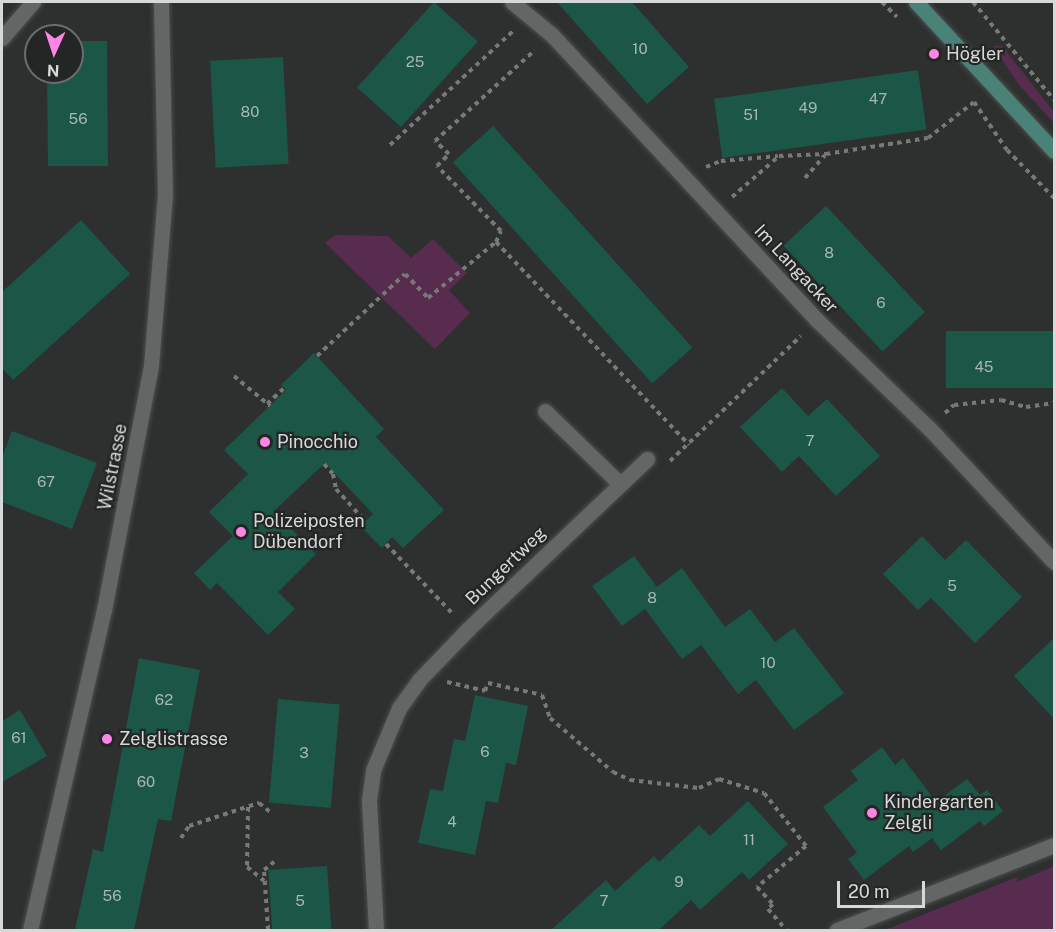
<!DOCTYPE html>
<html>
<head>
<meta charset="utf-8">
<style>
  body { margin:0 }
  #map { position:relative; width:1056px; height:932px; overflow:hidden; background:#2d302f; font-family:"Public Sans",sans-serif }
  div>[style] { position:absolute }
  .green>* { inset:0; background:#582c4f }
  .building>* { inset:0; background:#1b5647; transform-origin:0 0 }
  .path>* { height:4px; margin-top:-2px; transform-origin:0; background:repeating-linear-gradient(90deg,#777978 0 4.5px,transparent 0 9px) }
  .roads { filter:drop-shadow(0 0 2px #4b4e4d) drop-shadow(0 0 2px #4b4e4d) }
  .minor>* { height:15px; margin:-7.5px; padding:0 7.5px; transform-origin:7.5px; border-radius:7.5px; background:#636665 }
  .tertiary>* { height:15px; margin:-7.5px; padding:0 7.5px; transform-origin:7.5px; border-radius:7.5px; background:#636665 }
  .secondary>* { height:15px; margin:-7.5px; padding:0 7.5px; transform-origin:7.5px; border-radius:7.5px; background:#4a8277 }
  .dots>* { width:16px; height:16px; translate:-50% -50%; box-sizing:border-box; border:3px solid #232625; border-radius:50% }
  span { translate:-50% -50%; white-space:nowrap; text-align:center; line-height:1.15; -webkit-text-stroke:4.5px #232625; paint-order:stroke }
  .number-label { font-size:15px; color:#a8b8b4 }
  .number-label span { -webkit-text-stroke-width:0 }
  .poi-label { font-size:18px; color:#d7d9d8 }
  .left { translate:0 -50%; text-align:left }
  .street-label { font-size:18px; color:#d7d9d8 }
  .frame { position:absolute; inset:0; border:3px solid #d7d9d8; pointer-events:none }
  .north { position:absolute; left:24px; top:24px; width:60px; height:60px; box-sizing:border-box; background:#232625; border:2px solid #6b6e6d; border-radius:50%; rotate:183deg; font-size:16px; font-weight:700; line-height:24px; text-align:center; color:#d7d9d8 }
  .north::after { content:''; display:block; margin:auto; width:21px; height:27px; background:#fc86e4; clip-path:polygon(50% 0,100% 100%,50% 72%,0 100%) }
  .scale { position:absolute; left:837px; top:881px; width:88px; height:27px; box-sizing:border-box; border:3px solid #d7d9d8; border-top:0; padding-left:8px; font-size:18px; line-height:21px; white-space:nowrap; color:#d7d9d8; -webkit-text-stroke:4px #232625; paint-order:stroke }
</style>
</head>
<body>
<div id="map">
  <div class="green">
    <i style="clip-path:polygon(993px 46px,1002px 46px,1054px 112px,1054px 123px,1019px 85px)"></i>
    <i style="clip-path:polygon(335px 235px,388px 236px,411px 258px,433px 239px,467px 273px,449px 290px,470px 313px,435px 349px,325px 243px)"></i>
    <i style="clip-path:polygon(1054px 866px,1054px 930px,885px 930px,1017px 877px,1017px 882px)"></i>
  </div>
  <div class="building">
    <i style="left:434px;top:2px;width:59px;height:115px;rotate:42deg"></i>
    <i style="clip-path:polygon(557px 2px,632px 2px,689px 67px,647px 104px)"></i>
    <i style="clip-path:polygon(72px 41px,107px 41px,108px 166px,48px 166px,47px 72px,72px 72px)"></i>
    <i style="left:283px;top:57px;width:107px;height:73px;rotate:87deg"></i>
    <i style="left:918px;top:70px;width:60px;height:206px;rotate:82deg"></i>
    <i style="left:493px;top:126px;width:298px;height:54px;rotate:48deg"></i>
    <i style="left:826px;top:206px;width:145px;height:58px;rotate:47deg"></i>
    <i style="clip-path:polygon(81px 220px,130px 274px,13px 380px,2px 368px,2px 292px)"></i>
    <i style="left:1054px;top:331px;width:57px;height:108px;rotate:90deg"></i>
    <i style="clip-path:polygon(314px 353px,384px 429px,376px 437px,444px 510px,403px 548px,392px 537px,382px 548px,360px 526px,373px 514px,325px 463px,274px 511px,316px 554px,278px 592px,295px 609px,268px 635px,217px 583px,210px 590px,194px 573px,233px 536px,209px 512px,248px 474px,224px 450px,286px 390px,281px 385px)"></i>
    <i style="clip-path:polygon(782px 388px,808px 416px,827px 399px,880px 456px,836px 496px,799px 456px,782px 472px,740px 427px)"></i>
    <i style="clip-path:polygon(12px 431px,97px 463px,72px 529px,2px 502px,2px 458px)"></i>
    <i style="clip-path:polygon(922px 536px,945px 560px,966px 540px,1022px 597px,975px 643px,931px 598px,918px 610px,883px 574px)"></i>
    <i style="clip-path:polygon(634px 556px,657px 587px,682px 568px,725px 627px,750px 609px,775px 642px,794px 628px,844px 693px,794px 730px,756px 680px,738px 694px,701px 645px,682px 659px,645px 609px,622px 626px,592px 586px)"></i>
    <i style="clip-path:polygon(1054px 638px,1054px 719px,1014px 676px)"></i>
    <i style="clip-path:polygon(139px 658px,200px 670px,171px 821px,158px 819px,134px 930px,75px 930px,93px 849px,103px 852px)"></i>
    <i style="clip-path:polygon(475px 695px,528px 706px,516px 765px,506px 763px,498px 803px,486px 801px,475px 855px,418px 843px,430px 789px,443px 791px,454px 739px,465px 741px)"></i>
    <i style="left:278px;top:699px;width:62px;height:104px;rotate:5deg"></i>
    <i style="clip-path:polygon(20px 710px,47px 756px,2px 782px,2px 721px)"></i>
    <i style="clip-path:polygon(882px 747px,895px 765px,903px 758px,936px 802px,967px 779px,980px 795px,987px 790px,1003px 811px,984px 826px,980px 821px,941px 850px,932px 838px,913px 852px,909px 846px,864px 880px,848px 859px,857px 853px,823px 807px,858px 780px,851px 771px)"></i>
    <i style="clip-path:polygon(748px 801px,788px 844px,749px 880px,742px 872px,700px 910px,691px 900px,659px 930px,551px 930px,606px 880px,615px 891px,654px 856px,659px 862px,699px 825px,710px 836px)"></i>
    <i style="left:327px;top:866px;width:64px;height:59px;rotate:86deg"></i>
  </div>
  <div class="path">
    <i style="left:882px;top:2px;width:21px;rotate:45deg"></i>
    <i style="left:973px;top:2px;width:127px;rotate:50.4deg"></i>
    <i style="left:974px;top:102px;width:58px;rotate:55.5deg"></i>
    <i style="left:1007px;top:150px;width:67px;rotate:45.6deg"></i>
    <i style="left:390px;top:145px;width:168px;rotate:-42.8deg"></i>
    <i style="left:706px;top:167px;width:16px;rotate:-22deg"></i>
    <i style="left:721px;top:161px;width:57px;rotate:-5deg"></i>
    <i style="left:805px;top:178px;width:30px;rotate:-49deg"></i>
    <i style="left:732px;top:197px;width:62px;rotate:-41.1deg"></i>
    <i style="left:779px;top:156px;width:47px;rotate:-2.4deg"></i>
    <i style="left:826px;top:154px;width:103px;rotate:-8.9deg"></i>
    <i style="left:928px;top:138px;width:58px;rotate:-38deg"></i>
    <i style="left:496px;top:242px;width:280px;rotate:46.4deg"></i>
    <i style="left:317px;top:356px;width:120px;rotate:-43deg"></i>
    <i style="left:405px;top:274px;width:33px;rotate:46deg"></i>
    <i style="left:428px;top:298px;width:88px;rotate:-39.5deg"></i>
    <i style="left:496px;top:242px;width:12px;rotate:-66deg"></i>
    <i style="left:501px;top:231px;width:91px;rotate:-134.6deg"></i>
    <i style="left:437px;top:166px;width:17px;rotate:-45deg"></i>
    <i style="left:449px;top:154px;width:19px;rotate:-137deg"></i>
    <i style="left:435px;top:141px;width:135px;rotate:-42.3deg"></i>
    <i style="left:234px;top:376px;width:47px;rotate:39.8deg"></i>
    <i style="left:267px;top:404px;width:23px;rotate:-43deg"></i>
    <i style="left:945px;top:413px;width:12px;rotate:-42deg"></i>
    <i style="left:954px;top:405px;width:47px;rotate:-6.1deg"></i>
    <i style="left:1001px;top:400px;width:26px;rotate:16deg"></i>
    <i style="left:1026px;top:407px;width:28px;rotate:-8deg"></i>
    <i style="left:670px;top:461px;width:181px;rotate:-43.7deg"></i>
    <i style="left:324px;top:464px;width:13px;rotate:48deg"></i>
    <i style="left:333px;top:474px;width:15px;rotate:79deg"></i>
    <i style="left:336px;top:489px;width:43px;rotate:47.8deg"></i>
    <i style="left:386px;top:544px;width:97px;rotate:46.3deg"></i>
    <i style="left:447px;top:682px;width:39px;rotate:13deg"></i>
    <i style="left:485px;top:691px;width:9px;rotate:-69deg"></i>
    <i style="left:488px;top:683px;width:55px;rotate:12.5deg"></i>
    <i style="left:542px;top:695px;width:24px;rotate:71deg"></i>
    <i style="left:550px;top:718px;width:83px;rotate:40.6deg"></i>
    <i style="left:613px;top:772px;width:19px;rotate:25deg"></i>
    <i style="left:630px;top:780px;width:69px;rotate:6.6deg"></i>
    <i style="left:699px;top:788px;width:22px;rotate:-24deg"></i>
    <i style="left:719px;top:779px;width:47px;rotate:17.3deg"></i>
    <i style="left:764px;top:793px;width:68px;rotate:51.6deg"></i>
    <i style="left:806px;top:846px;width:64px;rotate:140.1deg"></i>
    <i style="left:757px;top:887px;width:23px;rotate:47deg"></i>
    <i style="left:773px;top:904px;width:7px;rotate:135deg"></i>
    <i style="left:768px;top:909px;width:28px;rotate:49deg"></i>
    <i style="left:248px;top:807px;width:60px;rotate:91deg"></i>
    <i style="left:247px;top:867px;width:22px;rotate:39deg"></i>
    <i style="left:181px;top:838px;width:14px;rotate:-56deg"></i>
    <i style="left:189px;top:826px;width:74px;rotate:-18.2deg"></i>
    <i style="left:259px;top:803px;width:14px;rotate:39deg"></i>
    <i style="left:268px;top:930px;width:60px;rotate:-93.8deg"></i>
    <i style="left:264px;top:870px;width:13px;rotate:-39deg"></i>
  </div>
  <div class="roads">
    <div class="minor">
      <i style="left:512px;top:2px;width:52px;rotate:39.5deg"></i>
      <i style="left:552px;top:35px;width:389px;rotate:47.1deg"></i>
      <i style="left:817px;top:320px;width:157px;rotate:44deg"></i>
      <i style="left:930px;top:429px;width:182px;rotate:47deg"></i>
      <i style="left:2px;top:38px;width:48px;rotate:-49.3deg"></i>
      <i style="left:545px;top:411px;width:105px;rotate:44.2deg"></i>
      <i style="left:376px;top:930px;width:130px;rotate:-93.1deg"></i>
      <i style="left:369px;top:800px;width:30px;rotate:-82deg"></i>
      <i style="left:373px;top:770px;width:67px;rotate:-67.2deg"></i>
      <i style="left:399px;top:708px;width:34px;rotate:-54deg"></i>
      <i style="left:419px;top:680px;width:71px;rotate:-46.1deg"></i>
      <i style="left:468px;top:629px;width:247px;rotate:-43.5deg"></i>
      <i style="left:837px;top:930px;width:233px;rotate:-21.4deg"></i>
    </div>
    <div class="tertiary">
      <i style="left:30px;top:930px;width:328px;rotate:-77deg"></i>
      <i style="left:104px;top:610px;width:249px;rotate:-79.1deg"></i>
      <i style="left:151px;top:365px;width:171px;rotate:-85.3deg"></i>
      <i style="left:165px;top:195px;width:193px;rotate:-91.2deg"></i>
    </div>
    <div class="secondary">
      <i style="left:916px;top:2px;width:203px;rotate:47.2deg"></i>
    </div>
  </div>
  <div class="dots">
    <i style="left:934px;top:54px;background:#fc86e4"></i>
    <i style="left:265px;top:442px;background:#fc86e4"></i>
    <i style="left:241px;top:532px;background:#fc86e4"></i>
    <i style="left:107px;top:739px;background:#fc86e4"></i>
    <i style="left:872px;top:813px;background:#fc86e4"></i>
  </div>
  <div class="number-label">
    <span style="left:640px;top:49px">10</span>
    <span style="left:415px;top:62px">25</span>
    <span style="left:878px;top:99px">47</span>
    <span style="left:808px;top:108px">49</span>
    <span style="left:250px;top:112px">80</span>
    <span style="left:751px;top:115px">51</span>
    <span style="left:78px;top:119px">56</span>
    <span style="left:829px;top:253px">8</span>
    <span style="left:881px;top:303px">6</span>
    <span style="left:984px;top:367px">45</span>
    <span style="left:810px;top:441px">7</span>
    <span style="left:46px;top:482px">67</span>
    <span style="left:952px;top:586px">5</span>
    <span style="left:652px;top:598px">8</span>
    <span style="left:768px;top:663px">10</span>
    <span style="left:164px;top:700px">62</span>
    <span style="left:19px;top:738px">61</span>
    <span style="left:485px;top:752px">6</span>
    <span style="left:304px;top:753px">3</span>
    <span style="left:146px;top:782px">60</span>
    <span style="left:452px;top:822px">4</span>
    <span style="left:749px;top:840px">11</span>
    <span style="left:679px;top:882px">9</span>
    <span style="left:112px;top:896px">56</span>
    <span style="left:300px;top:901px">5</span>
    <span style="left:604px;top:901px">7</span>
  </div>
  <div class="poi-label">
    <span class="left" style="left:946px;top:54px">Högler</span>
    <span class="left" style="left:277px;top:442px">Pinocchio</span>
    <span class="left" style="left:253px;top:532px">Polizeiposten<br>Dübendorf</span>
    <span class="left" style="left:119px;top:739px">Zelglistrasse</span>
    <span class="left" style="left:884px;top:813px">Kindergarten<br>Zelgli</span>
  </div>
  <div class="street-label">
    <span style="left:796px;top:269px;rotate:47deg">Im Langacker</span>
    <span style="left:113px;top:467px;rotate:-79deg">Wilstrasse</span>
    <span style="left:506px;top:566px;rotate:-44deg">Bungertweg</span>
  </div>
  <div class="frame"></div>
  <div class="north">N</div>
  <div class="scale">20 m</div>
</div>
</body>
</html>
